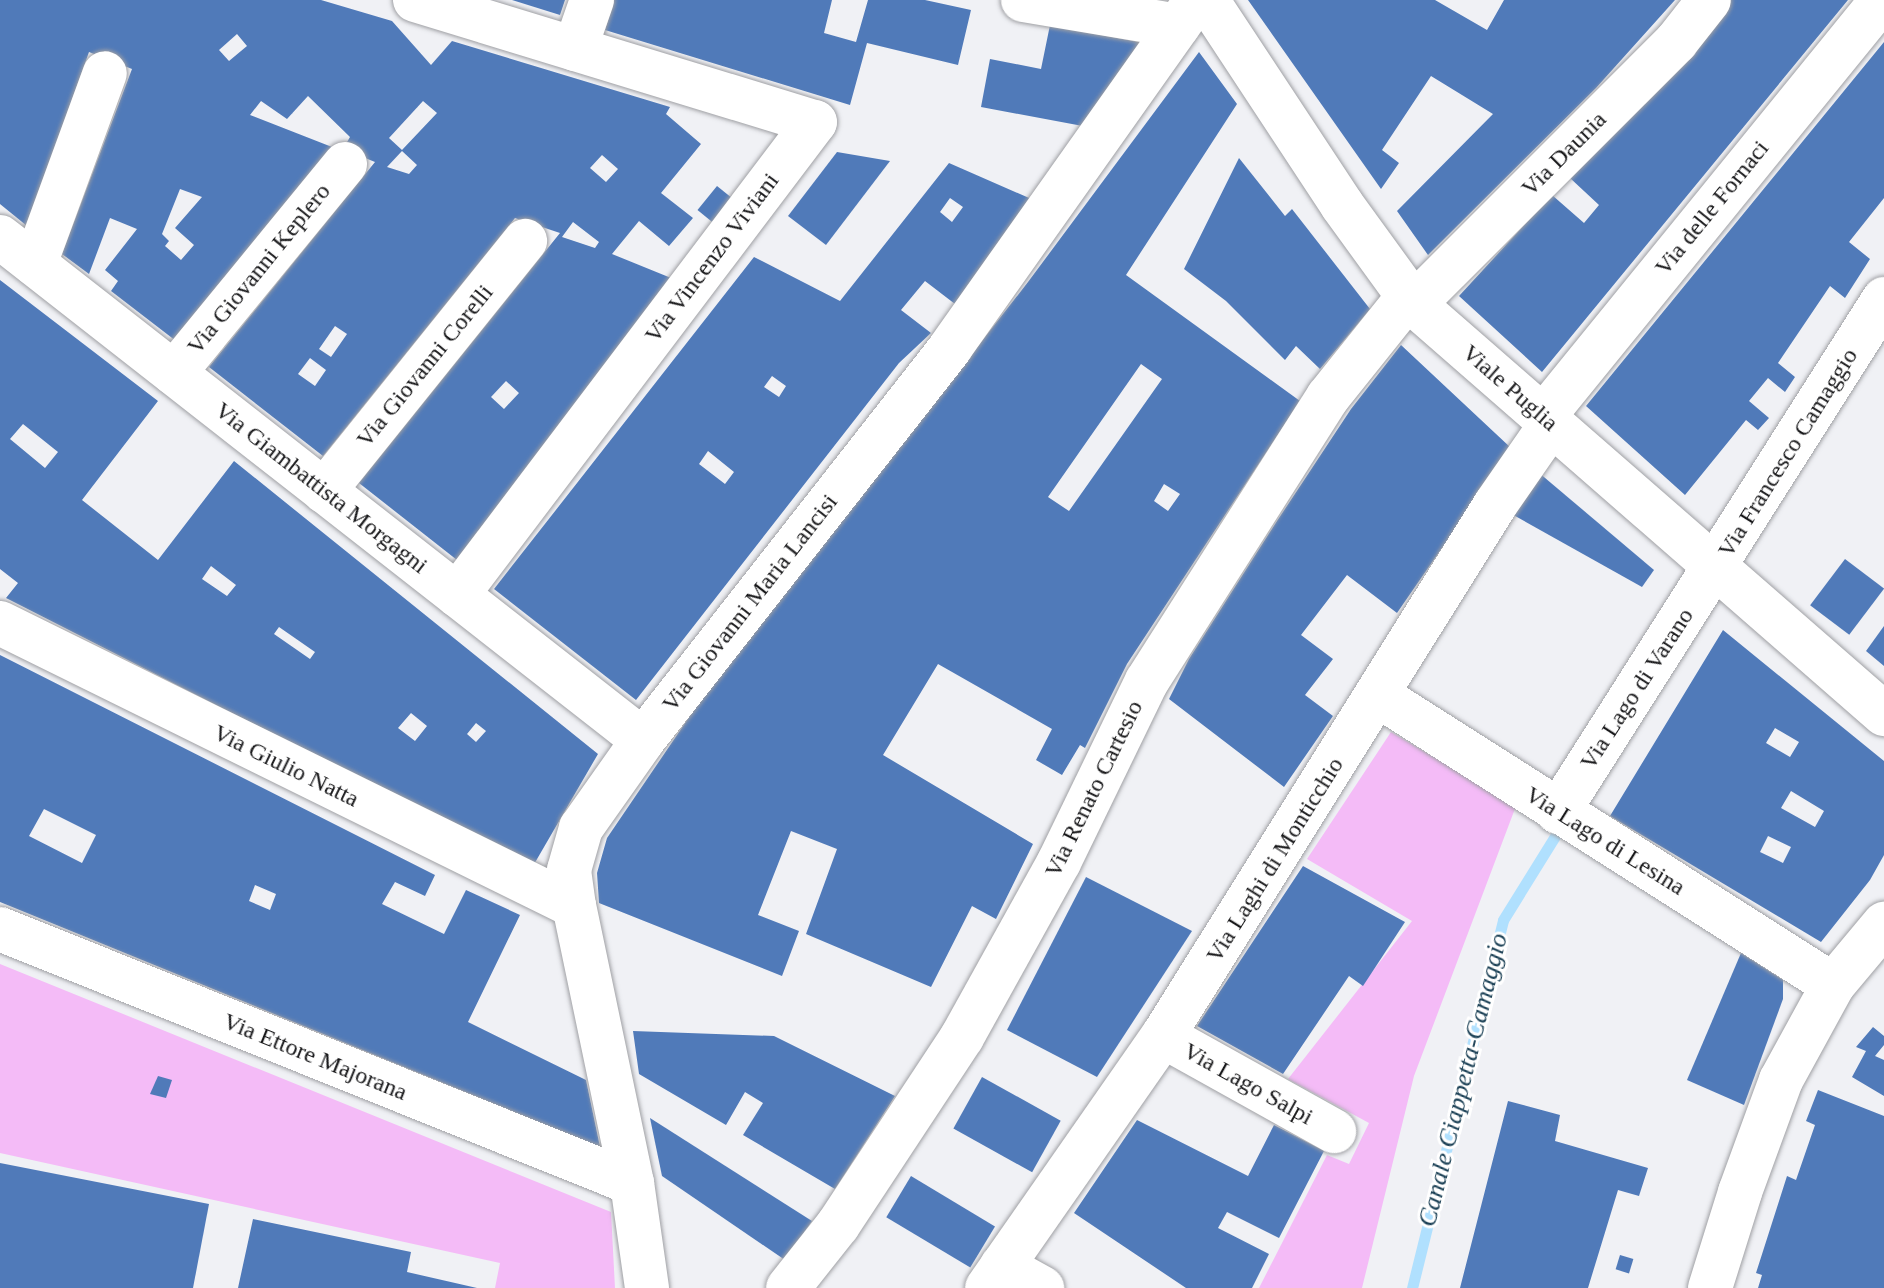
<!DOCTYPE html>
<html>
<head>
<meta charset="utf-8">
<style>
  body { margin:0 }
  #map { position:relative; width:1884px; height:1288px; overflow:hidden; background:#f0f1f5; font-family:"Times New Roman",serif }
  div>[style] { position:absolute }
  .green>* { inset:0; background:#f4bbf7 }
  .stream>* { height:11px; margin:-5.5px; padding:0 5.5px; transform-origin:5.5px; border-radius:5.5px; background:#b0e0fe }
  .building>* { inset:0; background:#507ab9; transform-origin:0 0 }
  .roads { filter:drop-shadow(0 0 2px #9fa0a4) drop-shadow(0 0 2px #9fa0a4) }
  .street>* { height:44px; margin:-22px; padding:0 22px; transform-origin:22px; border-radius:22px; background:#fff }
  .secondary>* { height:44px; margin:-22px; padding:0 22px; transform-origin:22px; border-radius:22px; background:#fff }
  span { translate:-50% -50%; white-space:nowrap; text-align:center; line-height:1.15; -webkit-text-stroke:6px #fff; paint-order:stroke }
  .street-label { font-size:24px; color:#18181a }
  .water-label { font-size:26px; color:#1c4156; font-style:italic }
</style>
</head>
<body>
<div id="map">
  <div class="green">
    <i style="clip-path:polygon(1391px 732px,1516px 806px,1414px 1076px,1362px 1288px,1259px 1288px,1327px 1155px,1349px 1164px,1369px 1123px,1288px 1079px,1412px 921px,1307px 859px)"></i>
    <i style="clip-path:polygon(0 964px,611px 1212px,615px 1288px,495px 1288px,500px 1263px,0 1153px)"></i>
  </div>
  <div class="stream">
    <i style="left:1412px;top:1288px;width:379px;rotate:-76.1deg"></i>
    <i style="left:1503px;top:920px;width:99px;rotate:-58.2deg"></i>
  </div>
  <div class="building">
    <i style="clip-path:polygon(evenodd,0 0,321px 0,392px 21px,431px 65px,452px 41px,670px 107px,666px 114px,701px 144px,661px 193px,693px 218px,669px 246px,639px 221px,612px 254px,676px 280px,457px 560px,359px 483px,560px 233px,515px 218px,323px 456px,209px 367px,375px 162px,343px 149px,350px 137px,308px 96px,287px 119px,261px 101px,250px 115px,332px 147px,176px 341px,111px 291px,118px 281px,105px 270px,137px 229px,110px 218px,89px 274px,62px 254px,132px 69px,89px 52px,27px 226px,0 204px,0 0,237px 34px,247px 46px,229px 61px,219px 50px,237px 34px,0 0,423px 101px,437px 113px,402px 150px,389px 138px,423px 101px,0 0,402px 151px,417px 165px,409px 174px,387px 167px,402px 151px,0 0,602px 155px,618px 169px,606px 182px,590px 168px,602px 155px,0 0,180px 189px,202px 197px,175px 228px,194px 245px,181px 260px,165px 246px,169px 241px,162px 234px,180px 189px,0 0,573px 222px,599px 242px,595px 248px,562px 237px,573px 222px,0 0,335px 326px,347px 334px,331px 357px,319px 349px,335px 326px,0 0,310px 358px,326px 370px,315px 386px,298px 374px,310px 358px,0 0,506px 381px,519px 393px,504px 409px,491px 397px,506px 381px)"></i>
    <i style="clip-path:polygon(512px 0,565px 0,560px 15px)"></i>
    <i style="clip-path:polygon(614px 0,832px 0,824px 33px,856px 42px,868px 0,925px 0,971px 10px,958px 65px,867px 43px,850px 105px,605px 30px)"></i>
    <i style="clip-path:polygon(1248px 0,1435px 0,1487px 30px,1504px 0,1675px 0,1596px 88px,1428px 255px,1397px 211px,1493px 114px,1431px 76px,1382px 150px,1399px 163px,1381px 189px)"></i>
    <i style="clip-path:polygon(1731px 0,1848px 0,1542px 372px,1459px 296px,1552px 195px,1584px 223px,1599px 205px,1570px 178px,1687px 55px)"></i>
    <i style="clip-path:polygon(1050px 25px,1143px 43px,1088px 127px,981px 107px,990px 59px,1041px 69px)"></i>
    <i style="clip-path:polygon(1884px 42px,1884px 198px,1849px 242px,1870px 259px,1845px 298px,1830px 286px,1778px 363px,1795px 377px,1785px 392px,1768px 378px,1749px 401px,1769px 418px,1758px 430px,1746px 420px,1685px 495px,1586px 406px)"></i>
    <i style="clip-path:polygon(evenodd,1199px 52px,1237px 104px,1126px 275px,1300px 401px,1127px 664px,1085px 748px,1080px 745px,1062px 775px,1036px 760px,1052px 729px,938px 664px,883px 755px,1033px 844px,996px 919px,972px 906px,931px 987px,806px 934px,837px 849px,791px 831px,758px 915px,799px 931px,782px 976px,599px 903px,597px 873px,607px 838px,694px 710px,1028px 282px,1199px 52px,1141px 364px,1162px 379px,1069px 511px,1048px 497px,1141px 364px,1199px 52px,1164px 484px,1180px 494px,1168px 511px,1154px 501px,1164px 484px)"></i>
    <i style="clip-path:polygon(837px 152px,890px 161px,826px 245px,788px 216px)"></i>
    <i style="clip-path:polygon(1239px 158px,1285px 216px,1292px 209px,1370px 309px,1320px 369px,1296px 346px,1285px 360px,1226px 301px,1184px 269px)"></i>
    <i style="clip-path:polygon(evenodd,949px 163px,1036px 201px,955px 304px,925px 281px,901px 310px,931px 333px,899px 363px,636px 700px,494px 589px,754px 257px,840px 301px,949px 163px,950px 198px,963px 207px,952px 222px,940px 212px,950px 198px,949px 163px,772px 376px,786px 386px,779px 397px,764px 387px,772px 376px,949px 163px,708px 451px,734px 472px,725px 484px,699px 464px,708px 451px)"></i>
    <i style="left:717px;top:186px;width:26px;height:31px;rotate:39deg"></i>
    <i style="clip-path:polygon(evenodd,0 280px,158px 401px,82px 500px,158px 560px,234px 461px,598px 754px,533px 866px,6px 598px,18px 583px,0 569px,0 280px,23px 424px,58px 452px,45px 468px,10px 439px,23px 424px,0 280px,211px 566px,236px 585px,227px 596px,202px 579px,211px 566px,0 280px,279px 627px,315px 652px,310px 659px,274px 634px,279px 627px,0 280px,411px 713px,427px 726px,415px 741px,398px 728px,411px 713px,0 280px,476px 723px,486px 731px,476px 742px,467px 734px,476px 723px)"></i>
    <i style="clip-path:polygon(1401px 345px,1511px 448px,1397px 613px,1347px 575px,1301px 635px,1333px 659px,1305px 695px,1333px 716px,1284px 787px,1169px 699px,1189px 659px,1277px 521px,1351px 409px)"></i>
    <i style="clip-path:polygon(1538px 472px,1654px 570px,1642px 587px,1508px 512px)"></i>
    <i style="left:1845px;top:559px;width:49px;height:58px;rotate:37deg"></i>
    <i style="clip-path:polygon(1884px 626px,1884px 666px,1866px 651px)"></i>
    <i style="clip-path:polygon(evenodd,1723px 630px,1884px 761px,1884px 855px,1870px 880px,1821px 942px,1610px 816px,1723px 630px,1775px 728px,1799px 742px,1790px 757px,1766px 743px,1775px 728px,1723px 630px,1791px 791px,1824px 811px,1815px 827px,1781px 808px,1791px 791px,1723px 630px,1768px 836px,1791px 847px,1783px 863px,1760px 852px,1768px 836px)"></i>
    <i style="clip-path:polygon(evenodd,0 655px,435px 875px,425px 896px,395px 882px,382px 904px,444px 934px,466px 890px,520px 915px,468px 1022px,586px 1080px,600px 1147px,0 902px,0 655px,44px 809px,96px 835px,82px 863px,29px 836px,44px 809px,0 655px,255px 885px,276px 894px,270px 910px,249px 901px,255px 885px)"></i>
    <i style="clip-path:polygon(1303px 866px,1405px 922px,1363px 986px,1349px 976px,1283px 1074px,1197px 1026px)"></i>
    <i style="clip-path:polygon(1086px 877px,1192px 931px,1097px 1077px,1007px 1030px)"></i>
    <i style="clip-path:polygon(1741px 953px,1783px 980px,1783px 999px,1744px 1105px,1687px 1080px)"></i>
    <i style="clip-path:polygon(1873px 1027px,1884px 1036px,1884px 1045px,1875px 1056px,1884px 1060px,1884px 1096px,1852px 1077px,1866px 1051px,1856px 1047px)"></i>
    <i style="clip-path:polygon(633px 1031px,774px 1036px,895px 1096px,835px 1189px,743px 1135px,763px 1103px,745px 1092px,726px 1125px,639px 1074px)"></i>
    <i style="clip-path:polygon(158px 1076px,172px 1080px,166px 1098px,150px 1094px)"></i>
    <i style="left:982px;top:1077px;width:90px;height:59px;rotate:29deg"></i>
    <i style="clip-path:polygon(1818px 1090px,1884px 1116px,1884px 1288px,1758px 1288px,1762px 1275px,1756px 1273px,1787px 1176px,1796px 1180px,1815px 1125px,1806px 1121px)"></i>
    <i style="clip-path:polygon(1508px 1101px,1560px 1115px,1555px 1141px,1648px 1168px,1639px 1196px,1618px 1190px,1588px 1288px,1460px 1288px)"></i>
    <i style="clip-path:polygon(650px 1118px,812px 1221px,785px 1260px,662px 1176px)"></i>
    <i style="clip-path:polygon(1137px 1120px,1248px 1176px,1274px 1125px,1324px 1151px,1279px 1238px,1227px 1212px,1218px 1228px,1269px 1254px,1252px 1288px,1186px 1288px,1074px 1213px)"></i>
    <i style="clip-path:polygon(0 1163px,209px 1204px,193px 1288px,0 1288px)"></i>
    <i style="left:911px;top:1176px;width:98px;height:48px;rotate:31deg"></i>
    <i style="clip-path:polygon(253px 1219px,411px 1252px,407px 1272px,477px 1288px,238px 1288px)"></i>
    <i style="left:1620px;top:1255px;width:14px;height:15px;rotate:17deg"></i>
  </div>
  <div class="roads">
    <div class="street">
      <i style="left:415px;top:0;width:418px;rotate:17deg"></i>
      <i style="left:815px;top:122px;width:593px;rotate:127.12deg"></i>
      <i style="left:1023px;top:0;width:157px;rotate:9.5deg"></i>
      <i style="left:575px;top:49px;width:52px;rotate:-70.9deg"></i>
      <i style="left:0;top:237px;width:816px;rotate:38.04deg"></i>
      <i style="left:35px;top:264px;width:203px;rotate:-69.9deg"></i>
      <i style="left:1414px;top:304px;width:371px;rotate:-45deg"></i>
      <i style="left:1676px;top:42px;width:53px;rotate:-51.8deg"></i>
      <i style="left:174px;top:373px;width:270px;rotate:-50.7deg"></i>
      <i style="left:1543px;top:417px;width:537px;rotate:-50.89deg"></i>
      <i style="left:324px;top:491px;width:321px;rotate:-51.2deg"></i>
      <i style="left:0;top:623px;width:640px;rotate:26.24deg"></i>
      <i style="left:1379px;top:696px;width:538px;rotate:32.48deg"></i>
      <i style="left:1558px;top:812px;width:608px;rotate:-57.56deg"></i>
      <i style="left:0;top:929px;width:681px;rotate:21.9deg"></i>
      <i style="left:1163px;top:1036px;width:196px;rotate:29.1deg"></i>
      <i style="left:1002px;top:1266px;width:46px;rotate:28.8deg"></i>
      <i style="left:647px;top:1288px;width:106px;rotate:-98.1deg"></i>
      <i style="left:632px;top:1183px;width:283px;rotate:-101.8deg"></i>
      <i style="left:574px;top:906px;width:36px;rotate:-98deg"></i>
      <i style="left:569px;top:870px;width:44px;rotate:-74.1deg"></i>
      <i style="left:581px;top:828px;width:108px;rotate:-54.8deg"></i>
      <i style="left:643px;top:740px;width:498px;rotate:-51.9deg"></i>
      <i style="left:950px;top:348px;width:426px;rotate:-54.7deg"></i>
      <i style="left:788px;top:1288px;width:80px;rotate:-51.6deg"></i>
      <i style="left:838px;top:1225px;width:225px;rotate:-56.6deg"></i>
      <i style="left:962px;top:1037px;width:200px;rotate:-61deg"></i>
      <i style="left:1059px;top:862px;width:201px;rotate:-64.1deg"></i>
      <i style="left:1147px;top:681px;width:337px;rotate:-57.5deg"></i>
      <i style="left:1328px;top:397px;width:128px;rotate:-51.3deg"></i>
      <i style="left:987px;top:1288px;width:307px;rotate:-55.1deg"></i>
      <i style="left:1163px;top:1036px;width:626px;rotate:-57.98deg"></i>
      <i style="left:1495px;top:505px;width:98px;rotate:-55.3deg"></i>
    </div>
    <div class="secondary">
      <i style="left:1207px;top:0;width:245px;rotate:56.6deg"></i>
      <i style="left:1342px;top:205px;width:122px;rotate:54deg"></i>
      <i style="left:1414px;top:304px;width:624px;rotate:41.1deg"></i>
      <i style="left:1710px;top:1288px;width:101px;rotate:-72.6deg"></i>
      <i style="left:1740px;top:1192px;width:119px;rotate:-69.9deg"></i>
      <i style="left:1781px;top:1080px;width:108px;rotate:-61.3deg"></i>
      <i style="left:1833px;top:985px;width:80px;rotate:-50.1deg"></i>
    </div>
  </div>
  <div class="street-label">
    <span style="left:1564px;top:154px;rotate:-45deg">Via Daunia</span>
    <span style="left:1712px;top:208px;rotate:-51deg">Via delle Fornaci</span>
    <span style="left:712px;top:258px;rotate:-53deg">Via Vincenzo Viviani</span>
    <span style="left:259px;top:269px;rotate:-51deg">Via Giovanni Keplero</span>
    <span style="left:425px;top:366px;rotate:-51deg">Via Giovanni Corelli</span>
    <span style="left:1510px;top:388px;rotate:41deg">Viale Puglia</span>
    <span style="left:1788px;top:453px;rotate:-58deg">Via Francesco Camaggio</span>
    <span style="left:321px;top:488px;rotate:38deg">Via Giambattista Morgagni</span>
    <span style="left:750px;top:603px;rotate:-52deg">Via Giovanni Maria Lancisi</span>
    <span style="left:1637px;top:689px;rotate:-57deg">Via Lago di Varano</span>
    <span style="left:286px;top:766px;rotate:26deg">Via Giulio Natta</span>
    <span style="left:1094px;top:789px;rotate:-64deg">Via Renato Cartesio</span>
    <span style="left:1605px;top:841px;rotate:32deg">Via Lago di Lesina</span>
    <span style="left:1275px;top:860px;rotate:-58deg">Via Laghi di Monticchio</span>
    <span style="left:315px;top:1057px;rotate:22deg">Via Ettore Majorana</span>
    <span style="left:1248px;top:1084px;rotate:29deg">Via Lago Salpi</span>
  </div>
  <div class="water-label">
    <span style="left:1463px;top:1080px;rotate:-76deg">Canale Ciappetta-Camaggio</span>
  </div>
</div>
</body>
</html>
